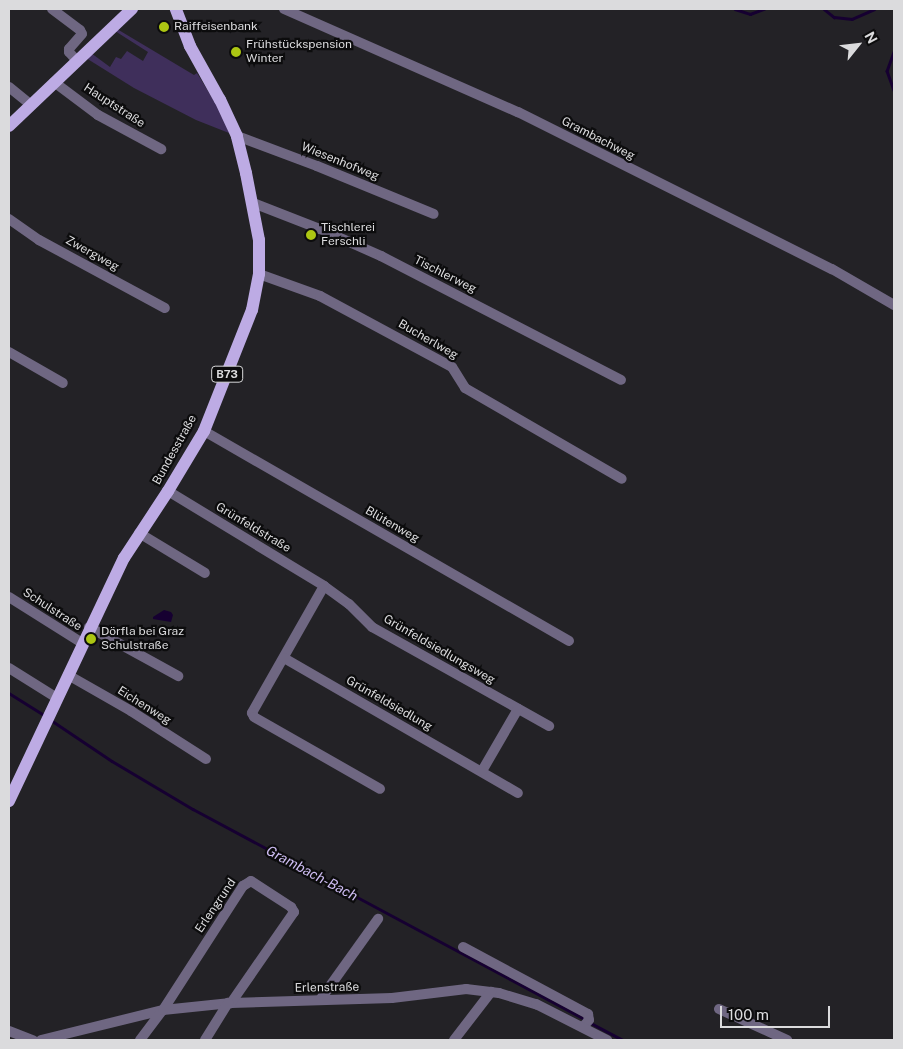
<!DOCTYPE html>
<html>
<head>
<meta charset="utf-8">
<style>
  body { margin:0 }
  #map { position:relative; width:903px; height:1049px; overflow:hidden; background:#232226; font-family:"Public Sans",sans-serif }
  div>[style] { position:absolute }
  .green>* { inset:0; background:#3f2f5b }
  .water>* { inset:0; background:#160031 }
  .stream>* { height:2.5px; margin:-1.25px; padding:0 1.25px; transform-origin:1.25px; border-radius:1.25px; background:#160031 }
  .minor>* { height:10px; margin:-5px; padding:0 5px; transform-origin:5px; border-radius:5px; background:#6f6782 }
  .major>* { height:12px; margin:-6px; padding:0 6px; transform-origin:6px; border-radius:6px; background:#bdabe4 }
  .dots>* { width:14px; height:14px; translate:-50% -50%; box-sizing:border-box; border:2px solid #0c0c0d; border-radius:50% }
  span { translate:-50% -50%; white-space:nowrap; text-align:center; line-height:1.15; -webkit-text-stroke:4.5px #0c0c0d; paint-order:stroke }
  .shield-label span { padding:1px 4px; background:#0c0c0d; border:1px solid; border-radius:4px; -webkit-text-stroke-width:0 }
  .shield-label { font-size:11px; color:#dbdbdd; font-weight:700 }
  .poi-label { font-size:12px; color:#dbdbdd }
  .left { translate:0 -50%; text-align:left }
  .street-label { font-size:12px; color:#dbdbdd }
  .water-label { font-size:14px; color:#cdbcf2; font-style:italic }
  .frame { position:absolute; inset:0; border:10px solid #dbdbdd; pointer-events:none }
  .north { position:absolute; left:833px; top:20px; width:50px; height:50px; -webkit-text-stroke:4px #0c0c0d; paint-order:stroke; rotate:61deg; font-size:14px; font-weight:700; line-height:20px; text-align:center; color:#dbdbdd }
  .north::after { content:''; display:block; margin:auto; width:18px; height:22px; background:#dbdbdd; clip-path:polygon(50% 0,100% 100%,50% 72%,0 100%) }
  .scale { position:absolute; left:720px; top:1006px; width:110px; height:22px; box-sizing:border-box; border:2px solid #dbdbdd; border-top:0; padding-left:6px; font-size:15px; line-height:18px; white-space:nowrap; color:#dbdbdd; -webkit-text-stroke:4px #0c0c0d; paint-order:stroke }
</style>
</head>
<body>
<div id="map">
  <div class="green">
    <i style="clip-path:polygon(117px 29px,194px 75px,197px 73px,222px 114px,229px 133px,196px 120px,134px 88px,86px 58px,91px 53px,110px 67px,116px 57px,121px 59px,127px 51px,143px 61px,148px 52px,115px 31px)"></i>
  </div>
  <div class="water">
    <i style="clip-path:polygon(164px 610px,171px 612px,173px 615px,171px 622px,153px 619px,153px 617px)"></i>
  </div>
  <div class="stream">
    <i style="left:735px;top:9px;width:16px;rotate:18deg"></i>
    <i style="left:750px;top:14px;width:15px;rotate:-20deg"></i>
    <i style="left:824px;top:9px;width:13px;rotate:39deg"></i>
    <i style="left:834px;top:17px;width:18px;rotate:6deg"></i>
    <i style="left:852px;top:19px;width:24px;rotate:-24deg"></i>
    <i style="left:894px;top:52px;width:20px;rotate:110deg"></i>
    <i style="left:887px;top:71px;width:20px;rotate:70deg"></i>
    <i style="left:9px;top:693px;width:41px;rotate:32.2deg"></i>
    <i style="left:51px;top:720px;width:73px;rotate:33.9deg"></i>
    <i style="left:112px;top:761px;width:94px;rotate:30.7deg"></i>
    <i style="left:193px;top:809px;width:446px;rotate:28.2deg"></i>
    <i style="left:591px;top:1023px;width:36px;rotate:28deg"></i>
  </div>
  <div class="minor">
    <i style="left:52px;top:9px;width:35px;rotate:37deg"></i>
    <i style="left:80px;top:30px;width:4px;rotate:63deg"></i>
    <i style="left:82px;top:34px;width:20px;rotate:131deg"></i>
    <i style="left:69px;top:49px;width:3px;rotate:90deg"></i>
    <i style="left:69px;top:52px;width:12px;rotate:48deg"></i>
    <i style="left:284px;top:9px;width:256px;rotate:23.8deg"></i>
    <i style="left:518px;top:112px;width:351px;rotate:26.6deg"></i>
    <i style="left:832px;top:269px;width:72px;rotate:30.1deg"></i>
    <i style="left:54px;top:82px;width:55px;rotate:36.9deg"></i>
    <i style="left:98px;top:115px;width:72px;rotate:28.4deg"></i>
    <i style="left:9px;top:87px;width:28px;rotate:39deg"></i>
    <i style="left:237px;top:136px;width:85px;rotate:20.6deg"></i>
    <i style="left:317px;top:166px;width:126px;rotate:22.3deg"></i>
    <i style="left:253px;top:203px;width:72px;rotate:21.2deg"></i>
    <i style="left:320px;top:229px;width:67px;rotate:23.9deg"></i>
    <i style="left:381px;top:256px;width:270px;rotate:27.3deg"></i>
    <i style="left:9px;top:219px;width:37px;rotate:35deg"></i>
    <i style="left:39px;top:240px;width:143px;rotate:28.4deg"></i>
    <i style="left:259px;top:274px;width:65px;rotate:19.8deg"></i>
    <i style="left:320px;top:296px;width:150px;rotate:28.3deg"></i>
    <i style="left:452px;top:367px;width:25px;rotate:58deg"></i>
    <i style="left:465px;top:388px;width:181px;rotate:30.1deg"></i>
    <i style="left:9px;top:352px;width:62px;rotate:29.9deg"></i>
    <i style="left:204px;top:431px;width:421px;rotate:29.9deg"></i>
    <i style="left:168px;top:491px;width:183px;rotate:31.3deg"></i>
    <i style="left:324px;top:586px;width:31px;rotate:36deg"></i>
    <i style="left:349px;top:604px;width:33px;rotate:45deg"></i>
    <i style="left:372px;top:627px;width:203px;rotate:29.2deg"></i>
    <i style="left:139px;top:533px;width:77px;rotate:31.2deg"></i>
    <i style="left:324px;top:586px;width:146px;rotate:119.6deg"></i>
    <i style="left:252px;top:713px;width:4px;rotate:63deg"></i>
    <i style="left:254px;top:717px;width:145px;rotate:29.7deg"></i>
    <i style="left:9px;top:597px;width:86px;rotate:32.2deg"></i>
    <i style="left:89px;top:627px;width:102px;rotate:28.8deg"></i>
    <i style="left:284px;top:658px;width:270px;rotate:30deg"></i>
    <i style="left:9px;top:668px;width:57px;rotate:32deg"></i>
    <i style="left:68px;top:675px;width:73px;rotate:29.7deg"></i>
    <i style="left:131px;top:711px;width:89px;rotate:32.6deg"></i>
    <i style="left:482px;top:771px;width:72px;rotate:-59.9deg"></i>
    <i style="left:463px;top:947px;width:142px;rotate:28.2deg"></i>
    <i style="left:588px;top:1014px;width:6px;rotate:81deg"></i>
    <i style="left:589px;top:1020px;width:9px;rotate:131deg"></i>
    <i style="left:320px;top:1000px;width:100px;rotate:-54.4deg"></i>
    <i style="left:719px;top:1009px;width:75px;rotate:24.5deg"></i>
    <i style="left:9px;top:1031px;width:26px;rotate:21deg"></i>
    <i style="left:41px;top:1040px;width:126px;rotate:-13.8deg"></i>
    <i style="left:163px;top:1010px;width:68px;rotate:-5.9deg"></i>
    <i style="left:231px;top:1003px;width:161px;rotate:-1.8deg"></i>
    <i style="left:392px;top:998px;width:75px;rotate:-6.9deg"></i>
    <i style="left:466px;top:989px;width:33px;rotate:7deg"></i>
    <i style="left:499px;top:993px;width:39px;rotate:17deg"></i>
    <i style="left:536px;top:1004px;width:80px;rotate:26.9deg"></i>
    <i style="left:140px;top:1040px;width:38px;rotate:-53deg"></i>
    <i style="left:163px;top:1010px;width:148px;rotate:-57.2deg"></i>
    <i style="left:243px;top:886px;width:9px;rotate:-32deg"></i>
    <i style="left:251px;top:881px;width:48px;rotate:33deg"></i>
    <i style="left:291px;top:907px;width:6px;rotate:59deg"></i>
    <i style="left:294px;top:912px;width:111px;rotate:124.7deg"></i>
    <i style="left:205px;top:1040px;width:44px;rotate:-58.1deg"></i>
    <i style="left:454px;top:1040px;width:61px;rotate:-52.4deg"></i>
  </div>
  <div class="major">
    <i style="left:9px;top:126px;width:170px;rotate:-43.6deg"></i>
    <i style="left:9px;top:801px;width:269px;rotate:-64.7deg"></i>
    <i style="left:124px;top:558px;width:80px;rotate:-56.7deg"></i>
    <i style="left:168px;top:491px;width:70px;rotate:-59deg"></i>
    <i style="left:204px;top:431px;width:130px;rotate:-68.4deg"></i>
    <i style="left:252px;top:310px;width:37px;rotate:-79deg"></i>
    <i style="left:259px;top:274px;width:34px;rotate:-90deg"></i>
    <i style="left:259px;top:240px;width:68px;rotate:-101deg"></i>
    <i style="left:246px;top:173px;width:38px;rotate:-104deg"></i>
    <i style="left:237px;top:136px;width:40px;rotate:-115deg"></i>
    <i style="left:220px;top:100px;width:62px;rotate:-119.1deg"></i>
    <i style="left:190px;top:46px;width:40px;rotate:-111deg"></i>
  </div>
  <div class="dots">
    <i style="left:164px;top:27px;background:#acc613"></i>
    <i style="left:236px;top:52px;background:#acc613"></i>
    <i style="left:311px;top:235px;background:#acc613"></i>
    <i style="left:91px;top:639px;background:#acc613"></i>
  </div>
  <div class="shield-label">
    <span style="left:227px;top:374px">B73</span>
  </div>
  <div class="poi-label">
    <span class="left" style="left:174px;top:27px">Raiffeisenbank</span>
    <span class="left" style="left:246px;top:52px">Frühstückspension<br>Winter</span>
    <span class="left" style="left:321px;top:235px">Tischlerei<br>Ferschli</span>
    <span class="left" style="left:101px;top:639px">Dörfla bei Graz<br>Schulstraße</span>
  </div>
  <div class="street-label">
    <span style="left:114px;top:106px;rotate:33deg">Hauptstraße</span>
    <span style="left:598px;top:139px;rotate:27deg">Grambachweg</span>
    <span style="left:340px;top:162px;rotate:22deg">Wiesenhofweg</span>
    <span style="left:92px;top:254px;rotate:29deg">Zwergweg</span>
    <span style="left:445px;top:275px;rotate:27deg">Tischlerweg</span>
    <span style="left:428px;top:340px;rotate:30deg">Bucherlweg</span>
    <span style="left:175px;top:450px;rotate:-61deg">Bundesstraße</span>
    <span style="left:392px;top:525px;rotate:30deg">Blütenweg</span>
    <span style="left:253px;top:528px;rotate:31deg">Grünfeldstraße</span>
    <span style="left:52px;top:610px;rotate:33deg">Schulstraße</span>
    <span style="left:439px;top:650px;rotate:30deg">Grünfeldsiedlungsweg</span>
    <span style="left:389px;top:704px;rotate:30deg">Grünfeldsiedlung</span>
    <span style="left:144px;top:706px;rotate:32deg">Eichenweg</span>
    <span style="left:216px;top:906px;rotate:-56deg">Erlengrund</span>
    <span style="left:327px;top:988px;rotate:-1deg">Erlenstraße</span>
  </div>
  <div class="water-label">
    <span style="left:312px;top:873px;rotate:28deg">Grambach-Bach</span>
  </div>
  <div class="frame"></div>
  <div class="north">N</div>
  <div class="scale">100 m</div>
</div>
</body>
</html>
